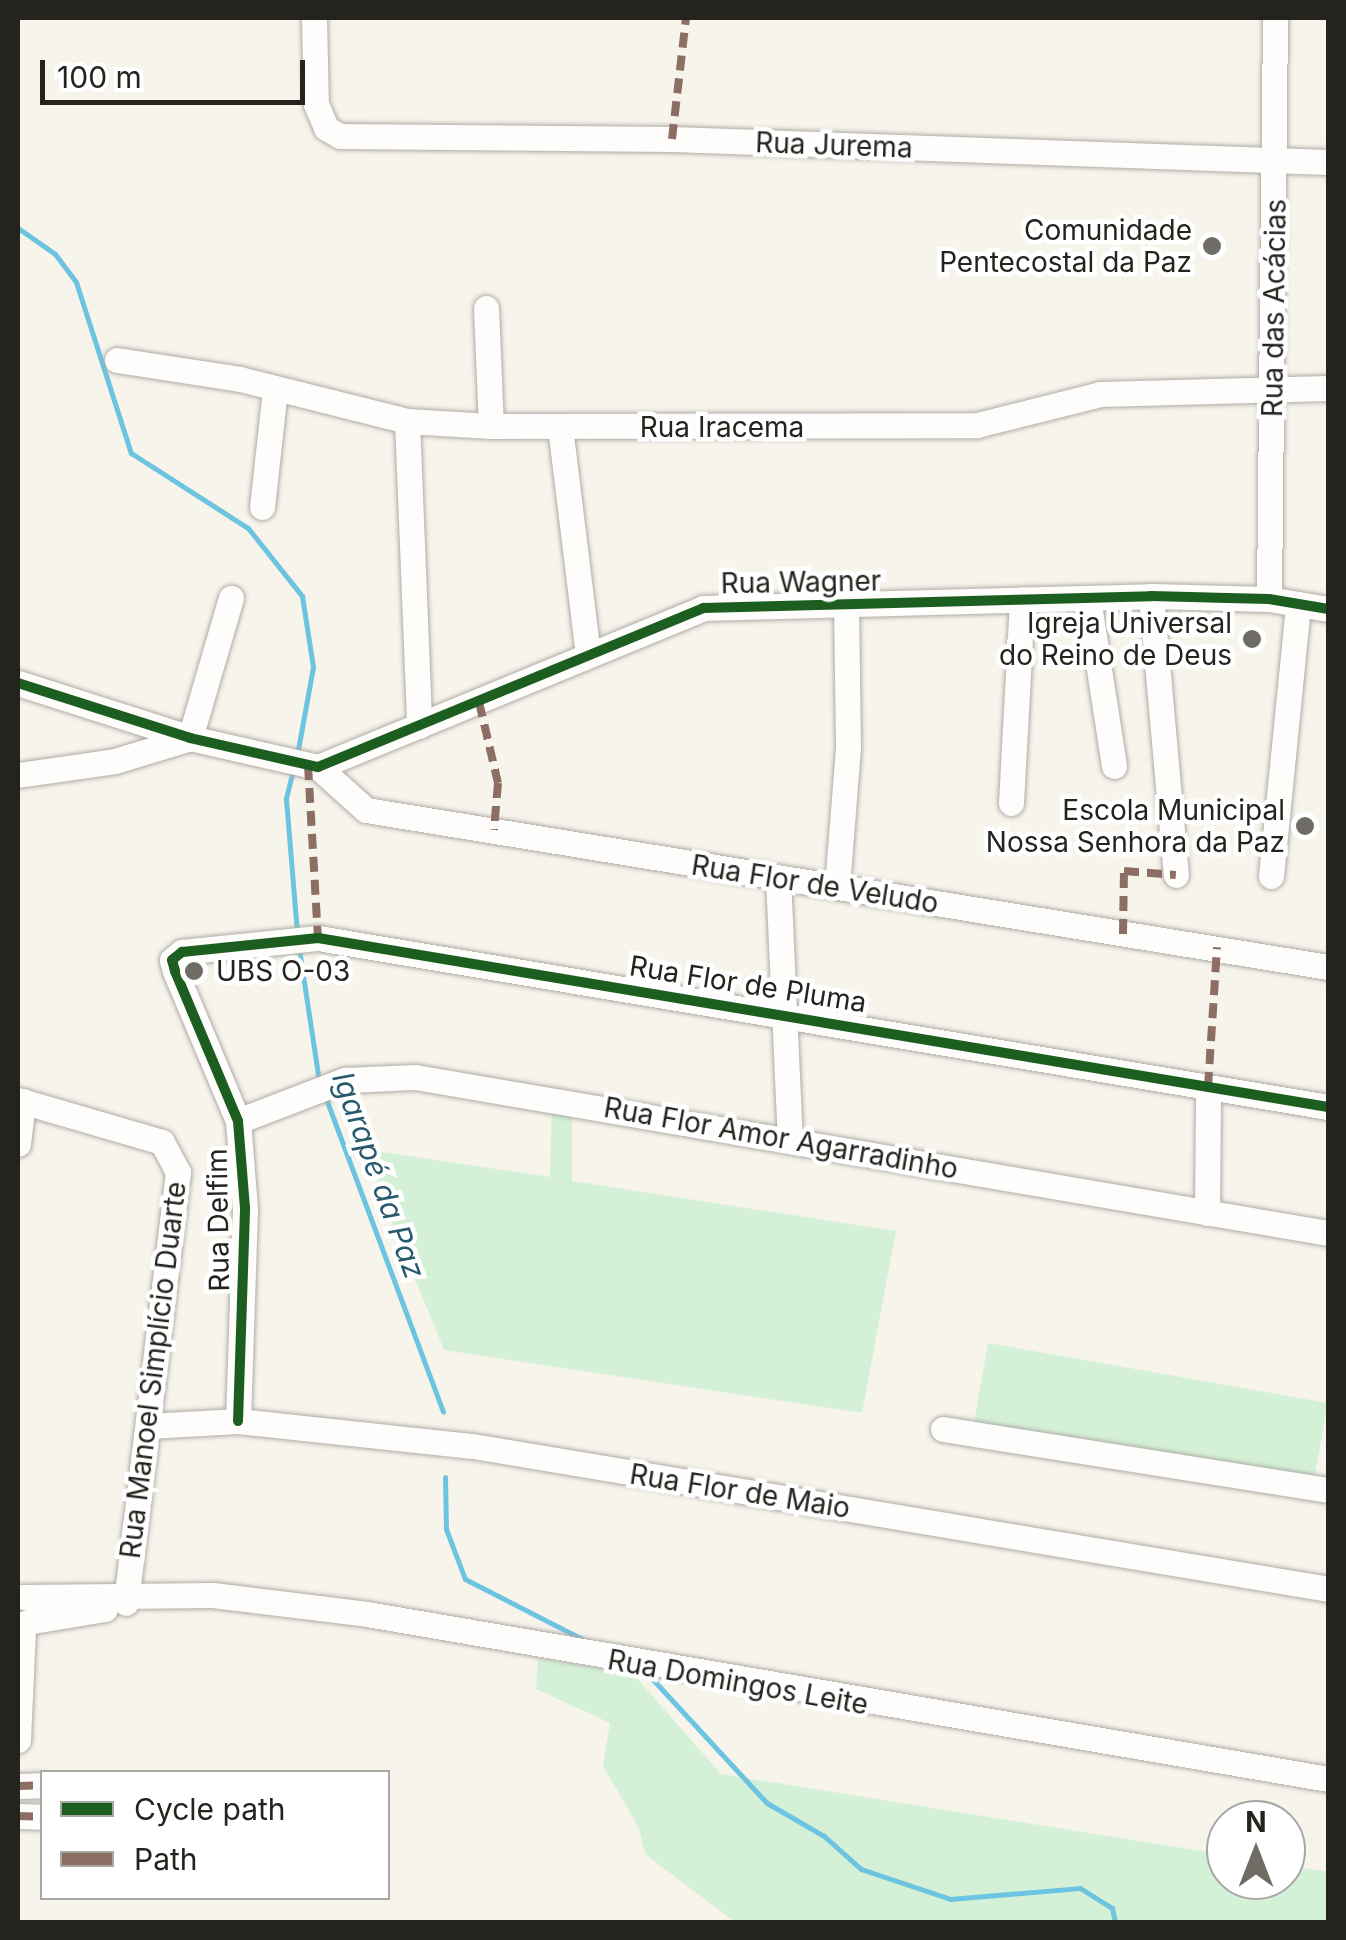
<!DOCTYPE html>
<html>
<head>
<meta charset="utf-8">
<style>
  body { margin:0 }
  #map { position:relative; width:1346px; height:1940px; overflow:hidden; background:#f7f4ec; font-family:Inter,sans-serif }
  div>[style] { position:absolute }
  .green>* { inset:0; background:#d4f1d7; transform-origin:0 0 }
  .stream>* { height:5px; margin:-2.5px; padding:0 2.5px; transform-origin:2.5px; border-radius:2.5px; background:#6cc4e0 }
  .roads { filter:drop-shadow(0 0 2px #aeaca6) drop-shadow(0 0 2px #aeaca6) }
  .minor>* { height:25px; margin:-12.5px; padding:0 12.5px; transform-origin:12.5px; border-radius:12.5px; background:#fefdfc }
  .quiet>* { height:8px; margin-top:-4px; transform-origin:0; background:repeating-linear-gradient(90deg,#8d6e63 0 15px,transparent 0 23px) }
  .cycleway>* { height:10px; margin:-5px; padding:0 5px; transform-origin:5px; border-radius:5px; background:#1b5e20 }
  .dots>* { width:28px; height:28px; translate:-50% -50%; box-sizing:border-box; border:5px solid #fff; border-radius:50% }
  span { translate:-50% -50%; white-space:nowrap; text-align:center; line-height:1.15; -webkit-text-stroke:9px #fff; paint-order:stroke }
  .street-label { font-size:28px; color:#25231d }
  .poi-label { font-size:28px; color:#25231d }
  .right { translate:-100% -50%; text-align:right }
  .left { translate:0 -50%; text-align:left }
  .water-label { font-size:30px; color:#28596c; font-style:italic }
  .frame { position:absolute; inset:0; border:20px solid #25231d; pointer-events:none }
  .legend { position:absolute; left:40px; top:1770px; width:350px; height:130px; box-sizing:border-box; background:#fff; border:2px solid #a8a7a5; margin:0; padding:12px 18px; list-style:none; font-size:30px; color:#25231d }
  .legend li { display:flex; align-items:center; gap:20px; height:50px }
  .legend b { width:50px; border:2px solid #a8a7a5 }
  .north { position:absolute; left:1206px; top:1800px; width:100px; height:100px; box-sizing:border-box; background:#fff; border:2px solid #a8a7a5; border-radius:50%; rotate:0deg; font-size:28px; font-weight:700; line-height:40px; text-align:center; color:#25231d }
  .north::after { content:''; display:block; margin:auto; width:35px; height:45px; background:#6e6c65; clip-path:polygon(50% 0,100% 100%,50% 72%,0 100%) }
  .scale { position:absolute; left:40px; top:60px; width:265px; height:45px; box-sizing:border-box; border:5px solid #25231d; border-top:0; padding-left:12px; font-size:30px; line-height:35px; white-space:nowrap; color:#25231d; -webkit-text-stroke:8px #fff; paint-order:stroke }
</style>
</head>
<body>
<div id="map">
  <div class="green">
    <i style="clip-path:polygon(552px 1098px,572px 1102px,572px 1181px,896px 1231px,862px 1413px,444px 1350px,362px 1149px,550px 1177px)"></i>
    <i style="left:988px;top:1343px;width:345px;height:87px;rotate:10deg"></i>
    <i style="clip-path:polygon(538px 1658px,634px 1675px,721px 1774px,1226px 1855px,1226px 1880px,1286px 1880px,1286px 1865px,1328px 1872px,1328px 1922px,735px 1922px,645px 1854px,639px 1828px,603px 1766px,610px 1723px,536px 1689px)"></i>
  </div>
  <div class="stream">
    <i style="left:18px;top:228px;width:45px;rotate:35.1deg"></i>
    <i style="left:55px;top:254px;width:35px;rotate:53deg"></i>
    <i style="left:76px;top:282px;width:180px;rotate:72.2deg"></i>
    <i style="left:131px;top:453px;width:139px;rotate:32.7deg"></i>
    <i style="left:248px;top:528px;width:87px;rotate:51.5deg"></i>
    <i style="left:302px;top:596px;width:72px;rotate:81.2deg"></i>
    <i style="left:313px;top:667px;width:89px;rotate:100.3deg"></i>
    <i style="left:293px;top:770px;width:30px;rotate:104deg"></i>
    <i style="left:286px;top:799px;width:134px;rotate:85.3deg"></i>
    <i style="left:299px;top:949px;width:134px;rotate:81.4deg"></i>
    <i style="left:325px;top:1096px;width:337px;rotate:69.5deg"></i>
    <i style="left:445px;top:1477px;width:52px;rotate:88.9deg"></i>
    <i style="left:446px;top:1529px;width:53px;rotate:69.2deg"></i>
    <i style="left:465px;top:1579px;width:131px;rotate:27.1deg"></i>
    <i style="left:645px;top:1671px;width:180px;rotate:47.3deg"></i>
    <i style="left:767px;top:1803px;width:66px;rotate:30.1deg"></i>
    <i style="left:824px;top:1836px;width:50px;rotate:41.7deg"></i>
    <i style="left:861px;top:1869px;width:94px;rotate:18.6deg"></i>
    <i style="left:950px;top:1899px;width:130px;rotate:-4.8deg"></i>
    <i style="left:1080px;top:1888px;width:38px;rotate:32deg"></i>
    <i style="left:1112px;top:1908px;width:14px;rotate:78deg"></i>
  </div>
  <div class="roads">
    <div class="minor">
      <i style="left:314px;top:18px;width:86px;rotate:88.7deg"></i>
      <i style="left:316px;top:104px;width:26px;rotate:67deg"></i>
      <i style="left:326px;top:128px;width:16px;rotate:30deg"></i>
      <i style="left:340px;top:136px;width:332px;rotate:0.5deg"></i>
      <i style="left:672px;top:139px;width:656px;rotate:2.01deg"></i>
      <i style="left:486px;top:308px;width:118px;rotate:87.6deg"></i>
      <i style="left:117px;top:360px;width:124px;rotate:8.8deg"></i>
      <i style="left:240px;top:379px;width:172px;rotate:14.1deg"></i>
      <i style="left:407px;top:421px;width:84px;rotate:3.4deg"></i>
      <i style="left:491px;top:426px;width:486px;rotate:-0.1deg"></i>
      <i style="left:977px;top:425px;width:127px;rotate:-14.1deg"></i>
      <i style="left:1100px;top:394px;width:228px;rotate:-1.5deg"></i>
      <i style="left:407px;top:421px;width:305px;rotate:87.7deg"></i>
      <i style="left:560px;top:427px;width:230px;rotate:83deg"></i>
      <i style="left:262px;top:507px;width:119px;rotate:-83.7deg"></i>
      <i style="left:1151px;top:596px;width:280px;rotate:84.9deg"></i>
      <i style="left:1088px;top:598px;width:170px;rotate:81.2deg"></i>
      <i style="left:1269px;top:599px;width:581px;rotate:-89.41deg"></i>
      <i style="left:18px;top:683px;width:181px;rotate:17.7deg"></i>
      <i style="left:190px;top:738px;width:131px;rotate:12.8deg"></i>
      <i style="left:318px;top:767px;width:417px;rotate:-22.4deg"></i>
      <i style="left:703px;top:608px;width:448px;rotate:-1.5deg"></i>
      <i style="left:1151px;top:596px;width:118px;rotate:1.5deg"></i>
      <i style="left:1269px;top:599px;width:60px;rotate:9.6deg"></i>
      <i style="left:190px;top:738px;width:146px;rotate:-73.7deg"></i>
      <i style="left:318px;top:767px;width:64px;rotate:41.9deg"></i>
      <i style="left:366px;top:810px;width:975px;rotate:9.27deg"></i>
      <i style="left:18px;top:775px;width:98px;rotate:-8.2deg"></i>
      <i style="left:115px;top:761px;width:78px;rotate:-17deg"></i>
      <i style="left:1011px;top:803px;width:204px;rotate:-86.9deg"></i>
      <i style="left:1271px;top:876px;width:273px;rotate:-84.3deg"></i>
      <i style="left:778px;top:878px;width:262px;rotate:87.4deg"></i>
      <i style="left:837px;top:887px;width:141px;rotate:-85.5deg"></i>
      <i style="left:848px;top:746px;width:143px;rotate:-90.8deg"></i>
      <i style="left:18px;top:1100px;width:150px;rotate:16.3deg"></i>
      <i style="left:162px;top:1142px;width:34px;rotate:62deg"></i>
      <i style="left:178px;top:1172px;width:434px;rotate:96.9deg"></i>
      <i style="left:238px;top:1121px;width:115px;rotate:-21deg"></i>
      <i style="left:345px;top:1080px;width:70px;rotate:-2.5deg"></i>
      <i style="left:415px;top:1077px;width:926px;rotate:9.7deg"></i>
      <i style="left:18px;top:1144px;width:43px;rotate:-83.4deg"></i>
      <i style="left:1207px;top:1213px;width:126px;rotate:-89.5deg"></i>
      <i style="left:238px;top:1421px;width:213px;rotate:-88.1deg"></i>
      <i style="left:245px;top:1208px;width:87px;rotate:-94.6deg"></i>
      <i style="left:238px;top:1121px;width:163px;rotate:-112.8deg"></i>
      <i style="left:175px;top:971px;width:11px;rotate:-105deg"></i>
      <i style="left:172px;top:960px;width:13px;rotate:-39deg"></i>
      <i style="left:182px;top:952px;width:137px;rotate:-5.9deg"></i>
      <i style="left:318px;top:938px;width:1024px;rotate:9.5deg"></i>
      <i style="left:148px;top:1426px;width:90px;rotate:-3.2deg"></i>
      <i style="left:238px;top:1421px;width:236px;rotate:6.1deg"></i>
      <i style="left:473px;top:1446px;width:867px;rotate:9.49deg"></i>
      <i style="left:943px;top:1429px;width:390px;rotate:9deg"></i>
      <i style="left:23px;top:1597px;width:190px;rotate:-0.6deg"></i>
      <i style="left:213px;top:1595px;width:155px;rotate:7deg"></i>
      <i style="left:367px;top:1614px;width:975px;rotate:9.74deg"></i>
      <i style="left:27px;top:1622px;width:79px;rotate:-9.5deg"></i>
      <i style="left:18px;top:1740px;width:111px;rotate:-87.4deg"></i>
      <i style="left:18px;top:1786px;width:24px;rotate:-2deg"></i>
      <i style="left:18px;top:1816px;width:24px;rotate:2deg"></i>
    </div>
  </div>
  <div class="quiet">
    <i style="left:672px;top:139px;width:122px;rotate:-83.4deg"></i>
    <i style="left:479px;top:702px;width:83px;rotate:76.8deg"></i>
    <i style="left:498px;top:783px;width:47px;rotate:94.9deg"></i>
    <i style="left:308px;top:765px;width:173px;rotate:86.7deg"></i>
    <i style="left:1123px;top:934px;width:63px;rotate:-89.1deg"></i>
    <i style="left:1124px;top:871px;width:52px;rotate:4.4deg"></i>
    <i style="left:1208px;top:1087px;width:140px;rotate:-86.3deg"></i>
    <i style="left:18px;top:1786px;width:24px;rotate:-2deg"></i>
    <i style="left:18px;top:1816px;width:24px;rotate:2deg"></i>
  </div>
  <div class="cycleway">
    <i style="left:18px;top:683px;width:181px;rotate:17.7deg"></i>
    <i style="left:190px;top:738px;width:131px;rotate:12.8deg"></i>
    <i style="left:318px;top:767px;width:417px;rotate:-22.4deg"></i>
    <i style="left:703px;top:608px;width:448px;rotate:-1.5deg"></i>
    <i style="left:1151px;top:596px;width:118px;rotate:1.5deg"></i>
    <i style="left:1269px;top:599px;width:60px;rotate:9.6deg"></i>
    <i style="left:238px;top:1421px;width:213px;rotate:-88.1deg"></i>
    <i style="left:245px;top:1208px;width:87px;rotate:-94.6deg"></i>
    <i style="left:238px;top:1121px;width:163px;rotate:-112.8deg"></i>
    <i style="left:175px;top:971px;width:11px;rotate:-105deg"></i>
    <i style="left:172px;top:960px;width:13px;rotate:-39deg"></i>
    <i style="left:182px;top:952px;width:137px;rotate:-5.9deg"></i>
    <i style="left:318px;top:938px;width:1024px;rotate:9.5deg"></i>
  </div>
  <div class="dots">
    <i style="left:1212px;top:246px;background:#6e6c65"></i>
    <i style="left:1252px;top:639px;background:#6e6c65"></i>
    <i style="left:1305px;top:826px;background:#6e6c65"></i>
    <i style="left:194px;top:971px;background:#6e6c65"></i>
  </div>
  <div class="street-label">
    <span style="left:834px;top:145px;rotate:2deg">Rua Jurema</span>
    <span style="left:1274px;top:308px;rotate:-89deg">Rua das Acácias</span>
    <span style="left:722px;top:427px">Rua Iracema</span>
    <span style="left:801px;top:582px;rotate:-1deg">Rua Wagner</span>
    <span style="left:815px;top:884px;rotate:9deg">Rua Flor de Veludo</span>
    <span style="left:748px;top:984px;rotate:9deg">Rua Flor de Pluma</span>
    <span style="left:781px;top:1138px;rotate:10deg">Rua Flor Amor Agarradinho</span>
    <span style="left:218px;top:1220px;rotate:-91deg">Rua Delfim</span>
    <span style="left:153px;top:1370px;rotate:-83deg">Rua Manoel Simplício Duarte</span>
    <span style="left:740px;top:1491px;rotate:9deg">Rua Flor de Maio</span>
    <span style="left:738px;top:1682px;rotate:10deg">Rua Domingos Leite</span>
  </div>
  <div class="poi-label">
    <span class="right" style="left:1192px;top:246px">Comunidade<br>Pentecostal da Paz</span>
    <span class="right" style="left:1232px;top:639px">Igreja Universal<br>do Reino de Deus</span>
    <span class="right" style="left:1285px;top:826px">Escola Municipal<br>Nossa Senhora da Paz</span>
    <span class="left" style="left:216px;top:971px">UBS O-03</span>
  </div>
  <div class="water-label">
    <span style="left:379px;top:1175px;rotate:70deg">Igarapé da Paz</span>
  </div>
  <div class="frame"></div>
  <ul class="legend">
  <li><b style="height:12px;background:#1b5e20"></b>Cycle path</li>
  <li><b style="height:12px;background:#8d6e63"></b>Path</li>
  </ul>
  <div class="north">N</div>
  <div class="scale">100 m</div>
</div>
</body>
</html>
